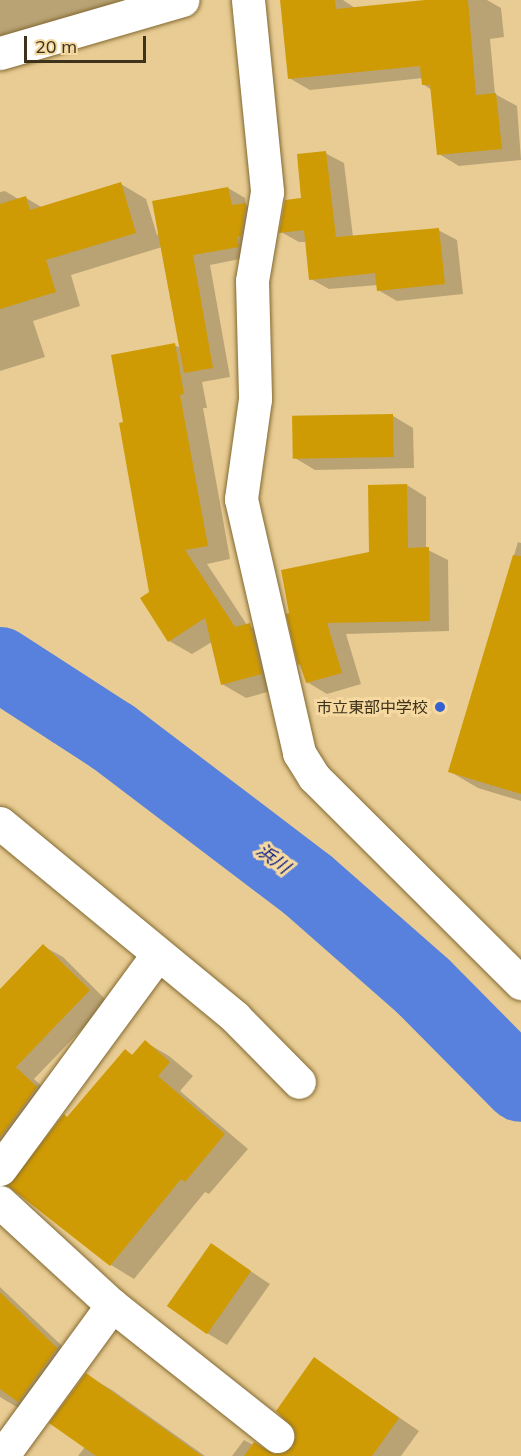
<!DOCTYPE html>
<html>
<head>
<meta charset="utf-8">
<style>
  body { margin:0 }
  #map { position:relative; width:521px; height:1456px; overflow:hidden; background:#e8cc93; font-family:Mulish,"Noto Sans JP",sans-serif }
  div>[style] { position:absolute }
  .water>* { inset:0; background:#5881dd }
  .shadow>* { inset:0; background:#0003 }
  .river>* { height:74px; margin:-37px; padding:0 37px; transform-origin:37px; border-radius:37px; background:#5881dd }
  .building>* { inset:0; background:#cf9b05; transform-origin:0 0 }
  .roads { filter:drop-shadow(0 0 2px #826932) drop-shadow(0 0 2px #826932) }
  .minor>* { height:33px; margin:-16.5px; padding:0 16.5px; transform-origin:16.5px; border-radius:16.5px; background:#fff }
  .dots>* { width:16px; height:16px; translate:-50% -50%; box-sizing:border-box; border:3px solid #f5d9a0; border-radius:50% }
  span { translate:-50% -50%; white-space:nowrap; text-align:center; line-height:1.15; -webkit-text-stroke:6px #f5d9a0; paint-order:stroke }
  .poi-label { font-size:16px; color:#3d321b }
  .right { translate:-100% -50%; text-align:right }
  .water-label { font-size:18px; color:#011582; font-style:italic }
  .scale { position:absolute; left:24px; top:36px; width:122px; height:27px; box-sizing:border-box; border:3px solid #3d321b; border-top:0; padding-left:8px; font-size:18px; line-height:21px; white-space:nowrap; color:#3d321b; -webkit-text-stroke:4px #f5d9a0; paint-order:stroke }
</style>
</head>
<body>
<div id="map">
  <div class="water">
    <i style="clip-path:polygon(0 642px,87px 697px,54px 743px,0 703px)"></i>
  </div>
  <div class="shadow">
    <i style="clip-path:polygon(0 0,126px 0,0 41px)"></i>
    <i style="clip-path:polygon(282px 0,343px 0,355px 8px,441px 0,487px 0,501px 8px,504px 37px,490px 39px,495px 94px,517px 106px,521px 160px,459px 166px,439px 154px,432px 90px,424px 85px,423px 78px,310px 90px,289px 78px)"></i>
    <i style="clip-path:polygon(325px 153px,344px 163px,353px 237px,438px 230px,457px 240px,463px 294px,397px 301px,378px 290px,378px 285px,329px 289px,311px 279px,307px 242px,299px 242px,281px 232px,303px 199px)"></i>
    <i style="clip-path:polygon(121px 184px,146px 199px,157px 235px,228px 188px,245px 198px,246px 205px,262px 215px,255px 256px,210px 265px,230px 377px,202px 382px,207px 408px,203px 408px,230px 559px,207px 564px,247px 625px,273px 638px,285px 687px,246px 698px,222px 684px,212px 642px,192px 654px,169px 641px,151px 592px,125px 423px,174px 345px,181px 348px,162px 247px,71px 275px,80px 306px,33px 321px,45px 357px,0 371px,0 192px,5px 191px,20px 200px,26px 198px,43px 208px)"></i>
    <i style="clip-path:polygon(393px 416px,413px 428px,414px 468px,315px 470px,295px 458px)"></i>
    <i style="clip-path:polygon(407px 485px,426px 497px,426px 549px,448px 560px,449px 631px,346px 634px,361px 684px,327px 694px,307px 682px,299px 664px,371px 553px)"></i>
    <i style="clip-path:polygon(518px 542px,521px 543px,521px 801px,478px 788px,449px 771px)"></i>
    <i style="clip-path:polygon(43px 946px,63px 957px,108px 1002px,34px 1079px,55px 1099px,0 1179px,0 1204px,0 992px)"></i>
    <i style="clip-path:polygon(145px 1042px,169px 1056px,193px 1076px,180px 1091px,248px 1149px,209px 1194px,205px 1192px,134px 1279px,111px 1265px,73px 1234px,68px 1118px,126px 1051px,134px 1056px)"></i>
    <i style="clip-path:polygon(211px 1245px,270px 1284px,227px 1345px,207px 1333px)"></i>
    <i style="clip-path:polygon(0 1287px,80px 1363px,25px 1412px,0 1397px)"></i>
    <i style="clip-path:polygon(314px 1359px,419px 1431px,401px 1456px,232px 1456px,244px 1440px,273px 1456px,284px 1455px,292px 1449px)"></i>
    <i style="clip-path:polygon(86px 1375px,112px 1390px,205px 1456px,78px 1456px,85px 1447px)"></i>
  </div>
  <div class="river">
    <i style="left:0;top:664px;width:135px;rotate:32.9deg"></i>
    <i style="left:113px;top:737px;width:245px;rotate:37.2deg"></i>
    <i style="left:308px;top:885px;width:153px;rotate:41.3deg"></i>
    <i style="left:423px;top:986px;width:139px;rotate:45.3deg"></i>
  </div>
  <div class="building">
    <i style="clip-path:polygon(280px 0,335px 0,336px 9px,425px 0,468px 0,476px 95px,496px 93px,502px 149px,437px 155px,430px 85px,422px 85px,420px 66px,288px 79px)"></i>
    <i style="clip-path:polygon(326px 151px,336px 237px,439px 228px,445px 284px,377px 291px,375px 273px,309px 280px,304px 230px,279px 233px,285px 200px,301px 198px,297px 154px)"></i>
    <i style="clip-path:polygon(121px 182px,136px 233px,46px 260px,56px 292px,0 309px,0 204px,26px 196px,30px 210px)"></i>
    <i style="clip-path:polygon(228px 187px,232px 205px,246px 203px,241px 236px,237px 237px,239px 247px,193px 255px,213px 368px,184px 373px,152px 201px)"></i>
    <i style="clip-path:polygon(175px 343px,184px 394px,180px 395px,208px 546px,185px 550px,235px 627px,250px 623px,262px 674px,221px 685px,205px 618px,168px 642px,140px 598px,149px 592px,119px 423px,123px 422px,111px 355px)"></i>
    <i style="left:393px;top:414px;width:43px;height:101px;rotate:89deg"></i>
    <i style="clip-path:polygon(407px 484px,408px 548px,429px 547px,430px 621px,327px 623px,342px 673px,306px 683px,300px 664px,298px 665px,286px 614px,289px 613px,281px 570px,369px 552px,368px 485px)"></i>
    <i style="clip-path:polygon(513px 555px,521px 556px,521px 794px,448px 772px)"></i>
    <i style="clip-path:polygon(43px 944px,90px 990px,16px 1067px,37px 1087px,0 1137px,0 989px)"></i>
    <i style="clip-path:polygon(145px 1040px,170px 1062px,158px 1076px,225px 1134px,185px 1182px,181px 1179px,110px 1266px,8px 1186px,64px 1114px,67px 1117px,125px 1049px,132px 1055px)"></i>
    <i style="left:211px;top:1243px;width:49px;height:77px;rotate:35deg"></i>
    <i style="clip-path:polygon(0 1292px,57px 1348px,18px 1402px,0 1389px)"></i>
    <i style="clip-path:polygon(314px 1357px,399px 1418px,372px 1456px,244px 1456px,254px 1442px,274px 1454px,284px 1453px,292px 1447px,296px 1438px,294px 1429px,276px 1411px)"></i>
    <i style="clip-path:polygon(86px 1373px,202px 1456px,96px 1456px,49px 1423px)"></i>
  </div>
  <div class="roads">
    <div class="minor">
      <i style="left:248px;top:0;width:193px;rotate:84.3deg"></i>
      <i style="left:267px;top:192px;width:90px;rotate:99.6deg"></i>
      <i style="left:252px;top:281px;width:118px;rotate:88.5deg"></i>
      <i style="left:255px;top:399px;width:101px;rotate:98deg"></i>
      <i style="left:241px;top:499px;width:261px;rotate:77.1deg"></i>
      <i style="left:299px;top:753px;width:28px;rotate:58deg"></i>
      <i style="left:314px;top:777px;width:292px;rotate:44.9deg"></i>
      <i style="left:0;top:53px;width:190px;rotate:-16.2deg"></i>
      <i style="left:0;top:823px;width:305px;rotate:39.5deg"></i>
      <i style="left:235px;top:1017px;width:91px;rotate:45.4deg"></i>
      <i style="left:0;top:1169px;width:265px;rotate:-53.7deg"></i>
      <i style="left:0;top:1202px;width:152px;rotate:42.6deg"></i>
      <i style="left:112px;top:1305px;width:211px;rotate:38.4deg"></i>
      <i style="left:2px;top:1456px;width:187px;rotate:-53.9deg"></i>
    </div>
  </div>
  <div class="dots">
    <i style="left:440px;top:707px;background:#3461d1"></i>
  </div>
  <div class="poi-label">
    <span class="right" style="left:428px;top:707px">市立東部中学校</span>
  </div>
  <div class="water-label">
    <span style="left:273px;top:859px;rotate:37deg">浜川</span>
  </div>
  <div class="scale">20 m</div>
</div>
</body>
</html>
